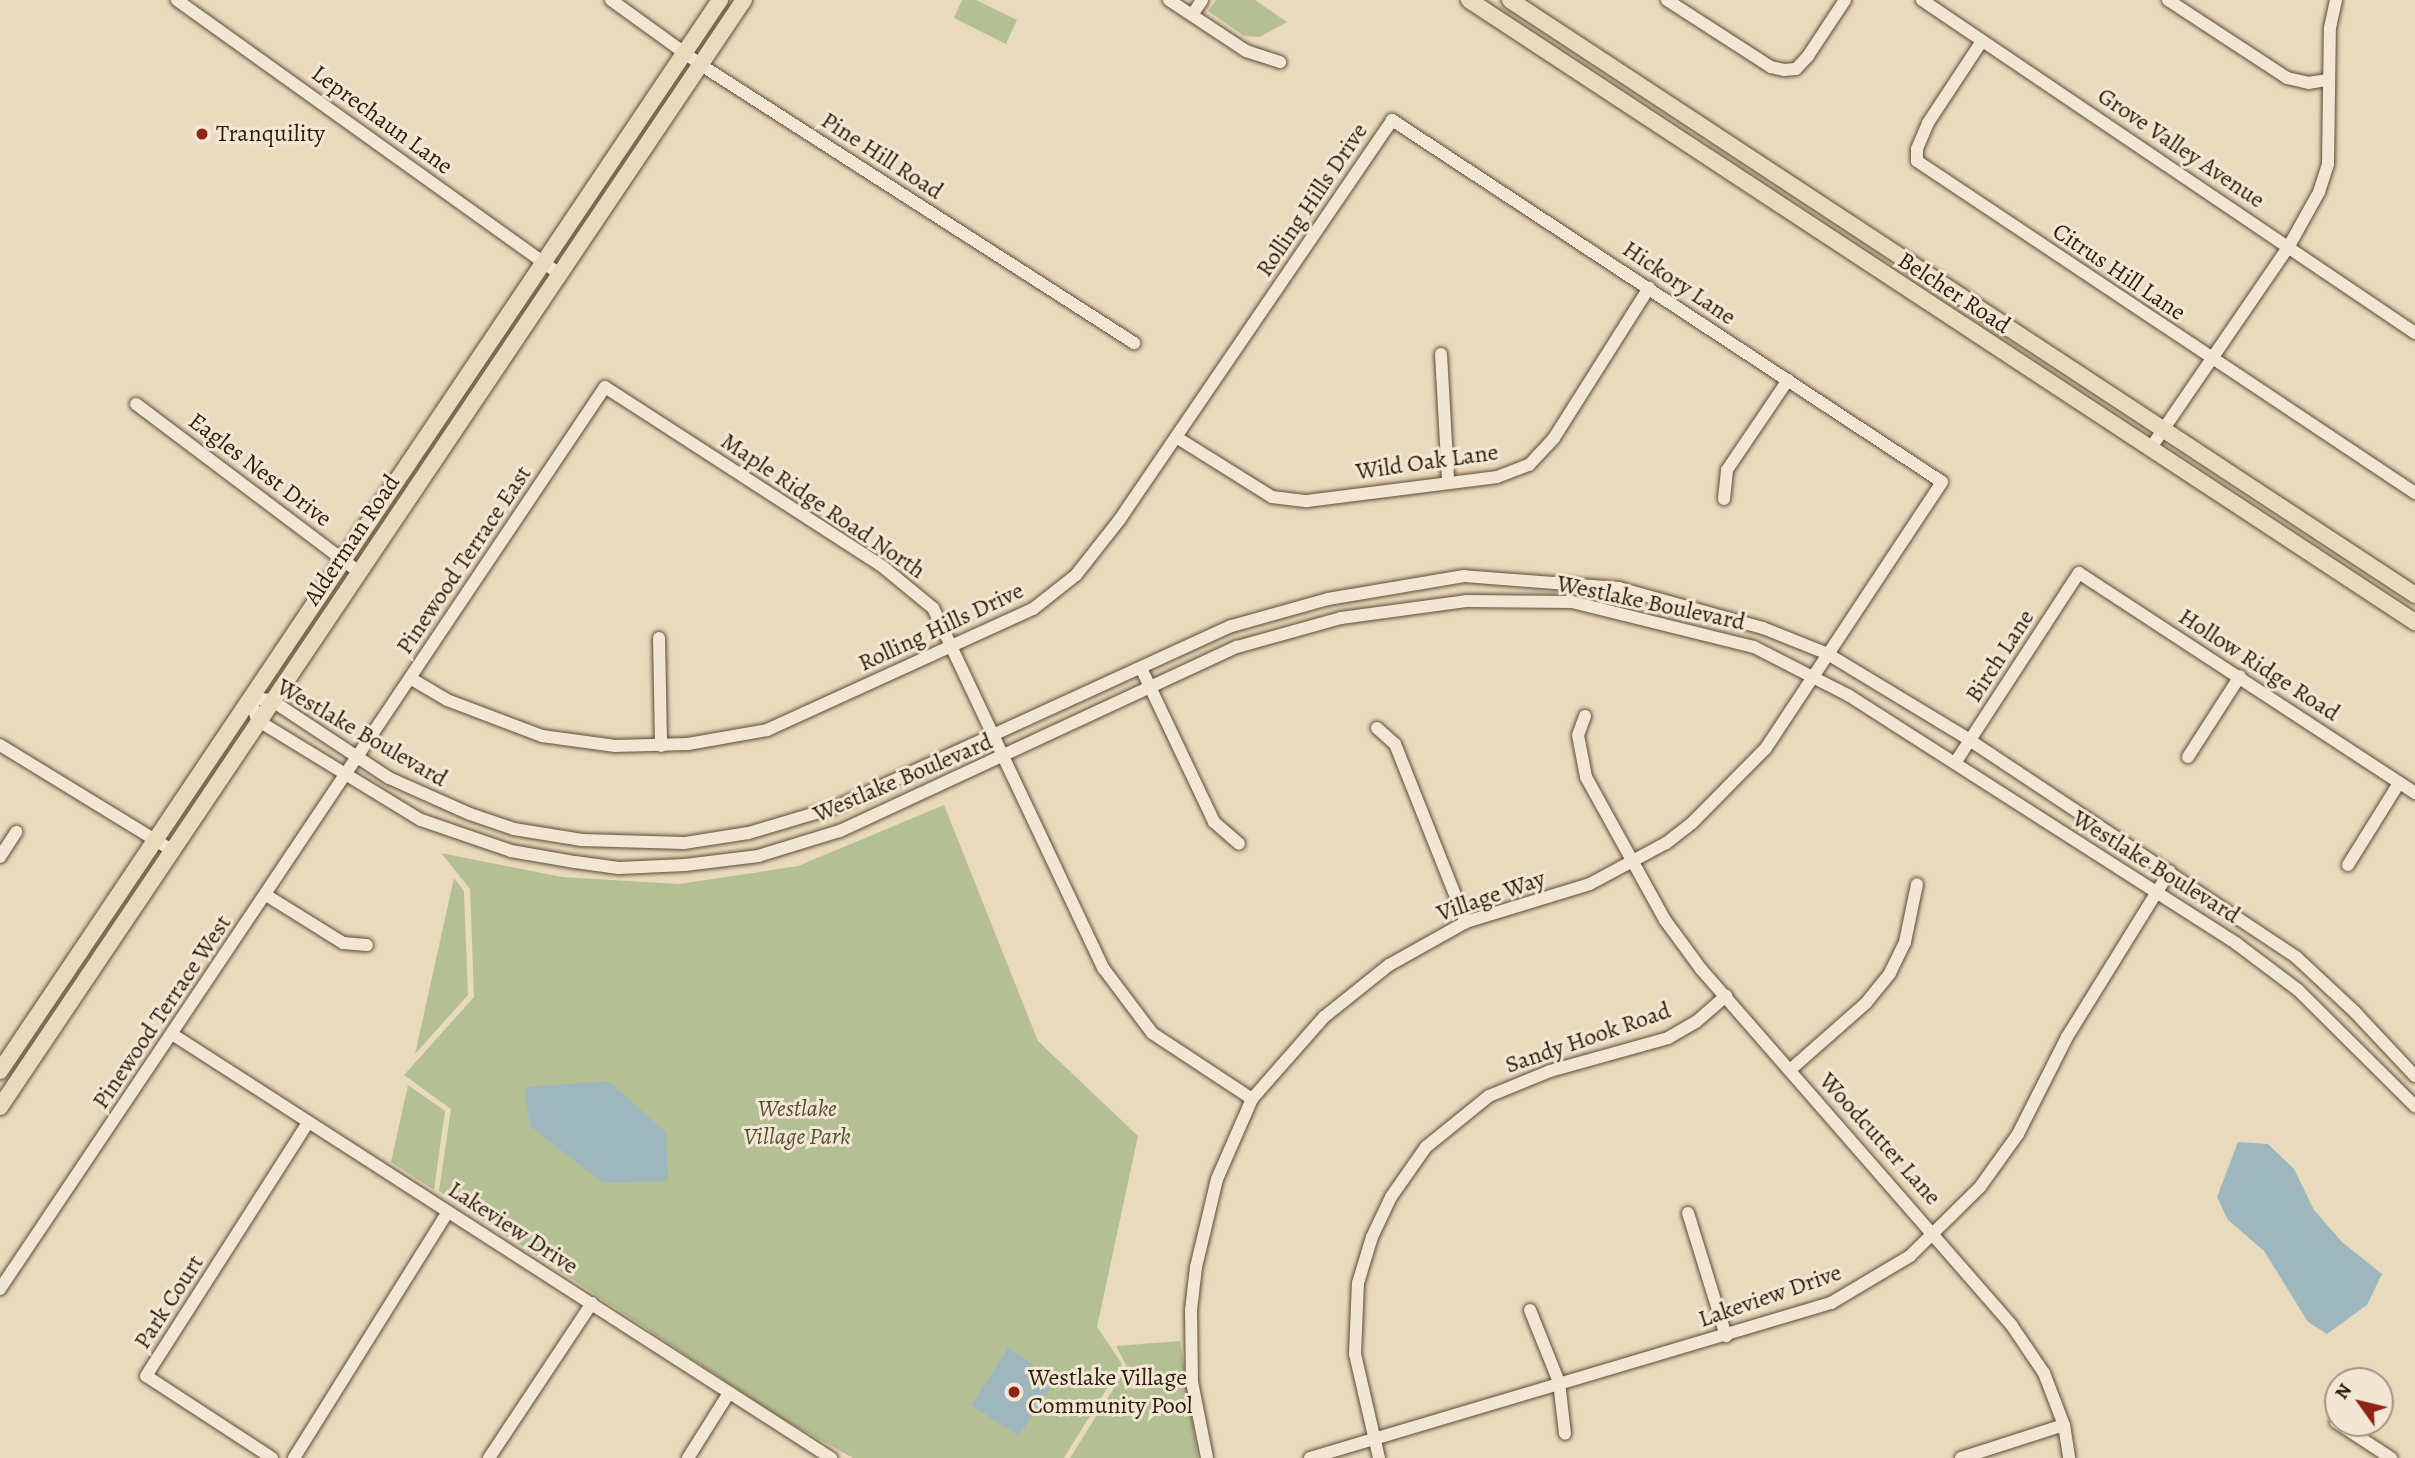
<!DOCTYPE html>
<html>
<head>
<meta charset="utf-8">
<style>
  body { margin:0 }
  #map { position:relative; width:2415px; height:1458px; overflow:hidden; background:#eadabd; font-family:Alegreya,serif }
  div>[style] { position:absolute }
  .green>* { inset:0; background:#b4c094 }
  .water>* { inset:0; background:#9eb7bd; transform-origin:0 0 }
  .roads { filter:drop-shadow(0 0 2px #5d4c35) drop-shadow(0 0 2px #5d4c35) }
  .minor>* { height:12px; margin:-6px; padding:0 6px; transform-origin:6px; border-radius:6px; background:#f1e7d4 }
  .major>* { height:16px; margin:-8px; padding:0 8px; transform-origin:8px; border-radius:8px; background:#eadabd }
  .dots>* { width:19px; height:19px; translate:-50% -50%; box-sizing:border-box; border:4px solid #f1e7d4; border-radius:50% }
  span { translate:-50% -50%; white-space:nowrap; text-align:center; line-height:1.15; -webkit-text-stroke:6px #f1e7d4; paint-order:stroke }
  .street-label { font-size:24px; color:#2e1c08 }
  .poi-label { font-size:24px; color:#2e1c08 }
  .left { translate:0 -50%; text-align:left }
  .park-label { font-size:24px; color:#564d32; font-style:italic }
  .north { position:absolute; left:2324px; top:1367px; width:70px; height:70px; box-sizing:border-box; background:#f1e7d4; border:2px solid #a39682; border-radius:50%; rotate:304deg; font-size:19px; font-weight:700; line-height:28px; text-align:center; color:#2e1c08 }
  .north::after { content:''; display:block; margin:auto; width:24px; height:32px; background:#8f2418; clip-path:polygon(50% 0,100% 100%,50% 72%,0 100%) }
</style>
</head>
<body>
<div id="map">
  <div class="green">
    <i style="clip-path:polygon(962px 0,976px 0,1017px 20px,1006px 44px,954px 18px)"></i>
    <i style="clip-path:polygon(1216px 0,1255px 0,1287px 22px,1260px 37px,1244px 36px,1208px 11px)"></i>
    <i style="clip-path:polygon(944px 805px,1038px 1041px,1138px 1136px,1097px 1327px,1122px 1364px,1064px 1458px,853px 1458px,783px 1419px,439px 1191px,451px 1109px,404px 1075px,474px 997px,470px 889px,441px 853px,562px 877px,679px 884px,798px 866px)"></i>
    <i style="clip-path:polygon(454px 878px,464px 891px,468px 995px,415px 1054px)"></i>
    <i style="clip-path:polygon(408px 1085px,445px 1111px,434px 1190px,391px 1162px)"></i>
    <i style="clip-path:polygon(1180px 1341px,1198px 1458px,1070px 1458px,1127px 1367px,1116px 1346px)"></i>
  </div>
  <div class="water">
    <i style="clip-path:polygon(608px 1081px,666px 1132px,668px 1181px,603px 1183px,530px 1126px,524px 1087px)"></i>
    <i style="clip-path:polygon(2238px 1142px,2268px 1144px,2294px 1169px,2314px 1210px,2342px 1242px,2382px 1274px,2367px 1305px,2327px 1334px,2308px 1322px,2264px 1251px,2228px 1220px,2217px 1197px)"></i>
    <i style="left:1008px;top:1348px;width:57px;height:68px;rotate:33deg"></i>
  </div>
  <div class="roads">
    <div class="minor">
      <i style="left:177px;top:0;width:472px;rotate:35.6deg"></i>
      <i style="left:611px;top:0;width:111px;rotate:35.8deg"></i>
      <i style="left:701px;top:65px;width:515px;rotate:32.7deg"></i>
      <i style="left:1169px;top:0;width:92px;rotate:33.5deg"></i>
      <i style="left:1246px;top:51px;width:36px;rotate:18deg"></i>
      <i style="left:1667px;top:0;width:124px;rotate:32.8deg"></i>
      <i style="left:1771px;top:67px;width:13px;rotate:13deg"></i>
      <i style="left:1784px;top:70px;width:12px;rotate:-5deg"></i>
      <i style="left:1796px;top:69px;width:18px;rotate:-47deg"></i>
      <i style="left:1808px;top:56px;width:67px;rotate:-56.5deg"></i>
      <i style="left:1922px;top:0;width:595px;rotate:34.04deg"></i>
      <i style="left:2168px;top:0;width:142px;rotate:33.2deg"></i>
      <i style="left:2287px;top:78px;width:22px;rotate:13deg"></i>
      <i style="left:2308px;top:83px;width:20px;rotate:-9deg"></i>
      <i style="left:1192px;top:15px;width:18px;rotate:-56deg"></i>
      <i style="left:1982px;top:41px;width:98px;rotate:123.4deg"></i>
      <i style="left:1928px;top:123px;width:28px;rotate:113deg"></i>
      <i style="left:1917px;top:149px;width:12px;rotate:90deg"></i>
      <i style="left:1917px;top:161px;width:599px;rotate:33.69deg"></i>
      <i style="left:1441px;top:354px;width:127px;rotate:86.8deg"></i>
      <i style="left:136px;top:404px;width:278px;rotate:37deg"></i>
      <i style="left:1176px;top:437px;width:113px;rotate:32deg"></i>
      <i style="left:1272px;top:497px;width:35px;rotate:7deg"></i>
      <i style="left:1307px;top:501px;width:192px;rotate:-7.2deg"></i>
      <i style="left:1497px;top:477px;width:34px;rotate:-21deg"></i>
      <i style="left:1529px;top:465px;width:37px;rotate:-47deg"></i>
      <i style="left:1554px;top:438px;width:178px;rotate:-57.7deg"></i>
      <i style="left:2150px;top:449px;width:246px;rotate:-55.6deg"></i>
      <i style="left:2289px;top:246px;width:62px;rotate:-60.9deg"></i>
      <i style="left:2319px;top:192px;width:29px;rotate:-72deg"></i>
      <i style="left:2328px;top:164px;width:136px;rotate:-89.2deg"></i>
      <i style="left:2330px;top:28px;width:29px;rotate:-78deg"></i>
      <i style="left:1724px;top:499px;width:29px;rotate:-84deg"></i>
      <i style="left:1727px;top:470px;width:109px;rotate:-55.9deg"></i>
      <i style="left:659px;top:638px;width:108px;rotate:88.9deg"></i>
      <i style="left:1141px;top:668px;width:170px;rotate:64.6deg"></i>
      <i style="left:1214px;top:822px;width:33px;rotate:41deg"></i>
      <i style="left:410px;top:678px;width:43px;rotate:30.7deg"></i>
      <i style="left:447px;top:700px;width:102px;rotate:20.8deg"></i>
      <i style="left:542px;top:736px;width:74px;rotate:7.8deg"></i>
      <i style="left:615px;top:746px;width:73px;rotate:-1.6deg"></i>
      <i style="left:688px;top:744px;width:80px;rotate:-10deg"></i>
      <i style="left:767px;top:730px;width:292px;rotate:-24.5deg"></i>
      <i style="left:1033px;top:609px;width:55px;rotate:-38.3deg"></i>
      <i style="left:1076px;top:575px;width:71px;rotate:-51.8deg"></i>
      <i style="left:1120px;top:519px;width:483px;rotate:-55.7deg"></i>
      <i style="left:1392px;top:120px;width:658px;rotate:33.35deg"></i>
      <i style="left:1942px;top:482px;width:320px;rotate:123.5deg"></i>
      <i style="left:1765px;top:749px;width:104px;rotate:134.6deg"></i>
      <i style="left:1692px;top:823px;width:33px;rotate:142deg"></i>
      <i style="left:1666px;top:843px;width:86px;rotate:151.7deg"></i>
      <i style="left:1590px;top:884px;width:130px;rotate:163deg"></i>
      <i style="left:1466px;top:922px;width:88px;rotate:150.8deg"></i>
      <i style="left:1389px;top:965px;width:83px;rotate:141.3deg"></i>
      <i style="left:1324px;top:1017px;width:109px;rotate:131.3deg"></i>
      <i style="left:1252px;top:1099px;width:87px;rotate:113.6deg"></i>
      <i style="left:1217px;top:1179px;width:90px;rotate:103.4deg"></i>
      <i style="left:1196px;top:1267px;width:43px;rotate:96.6deg"></i>
      <i style="left:1191px;top:1310px;width:72px;rotate:89.2deg"></i>
      <i style="left:1192px;top:1382px;width:77px;rotate:78.8deg"></i>
      <i style="left:1585px;top:716px;width:20px;rotate:110deg"></i>
      <i style="left:1578px;top:735px;width:43px;rotate:79.2deg"></i>
      <i style="left:1586px;top:777px;width:163px;rotate:61.1deg"></i>
      <i style="left:1665px;top:920px;width:61px;rotate:53.7deg"></i>
      <i style="left:1701px;top:969px;width:473px;rotate:48.9deg"></i>
      <i style="left:2012px;top:1326px;width:57px;rotate:55.8deg"></i>
      <i style="left:2044px;top:1373px;width:56px;rotate:69deg"></i>
      <i style="left:2064px;top:1425px;width:33px;rotate:81deg"></i>
      <i style="left:1377px;top:728px;width:24px;rotate:42deg"></i>
      <i style="left:1395px;top:744px;width:192px;rotate:68.3deg"></i>
      <i style="left:0;top:745px;width:199px;rotate:31.5deg"></i>
      <i style="left:2188px;top:757px;width:96px;rotate:-57.3deg"></i>
      <i style="left:1955px;top:763px;width:227px;rotate:-56.9deg"></i>
      <i style="left:2079px;top:573px;width:402px;rotate:33.2deg"></i>
      <i style="left:0;top:857px;width:30px;rotate:-57deg"></i>
      <i style="left:2348px;top:865px;width:97px;rotate:-58.1deg"></i>
      <i style="left:266px;top:895px;width:91px;rotate:31.9deg"></i>
      <i style="left:343px;top:943px;width:24px;rotate:5deg"></i>
      <i style="left:172px;top:1034px;width:784px;rotate:32.76deg"></i>
      <i style="left:1790px;top:1070px;width:101px;rotate:-41.4deg"></i>
      <i style="left:1866px;top:1003px;width:38px;rotate:-51deg"></i>
      <i style="left:1890px;top:973px;width:34px;rotate:-64deg"></i>
      <i style="left:1905px;top:942px;width:59px;rotate:-78.3deg"></i>
      <i style="left:2415px;top:1076px;width:88px;rotate:-133.2deg"></i>
      <i style="left:2355px;top:1012px;width:81px;rotate:-137deg"></i>
      <i style="left:2296px;top:957px;width:392px;rotate:-146.4deg"></i>
      <i style="left:1970px;top:740px;width:166px;rotate:-148.8deg"></i>
      <i style="left:1828px;top:654px;width:70px;rotate:-158.2deg"></i>
      <i style="left:1763px;top:628px;width:149px;rotate:-164.5deg"></i>
      <i style="left:1619px;top:588px;width:155px;rotate:-175.6deg"></i>
      <i style="left:1464px;top:576px;width:138px;rotate:170.4deg"></i>
      <i style="left:1328px;top:599px;width:101px;rotate:164.4deg"></i>
      <i style="left:1231px;top:626px;width:434px;rotate:155.4deg"></i>
      <i style="left:836px;top:807px;width:92px;rotate:163.5deg"></i>
      <i style="left:748px;top:833px;width:65px;rotate:171.1deg"></i>
      <i style="left:684px;top:843px;width:102px;rotate:-178.3deg"></i>
      <i style="left:582px;top:840px;width:69px;rotate:-170.8deg"></i>
      <i style="left:514px;top:829px;width:46px;rotate:-161.2deg"></i>
      <i style="left:470px;top:814px;width:89px;rotate:-156deg"></i>
      <i style="left:389px;top:778px;width:141px;rotate:-146.5deg"></i>
      <i style="left:271px;top:700px;width:20px;rotate:-174deg"></i>
      <i style="left:251px;top:698px;width:23px;rotate:75deg"></i>
      <i style="left:257px;top:720px;width:192px;rotate:31.4deg"></i>
      <i style="left:421px;top:820px;width:95px;rotate:19deg"></i>
      <i style="left:511px;top:851px;width:65px;rotate:9.8deg"></i>
      <i style="left:575px;top:862px;width:44px;rotate:7.8deg"></i>
      <i style="left:619px;top:868px;width:66px;rotate:-2.6deg"></i>
      <i style="left:685px;top:865px;width:74px;rotate:-7deg"></i>
      <i style="left:758px;top:856px;width:86px;rotate:-17deg"></i>
      <i style="left:840px;top:831px;width:438px;rotate:-24.9deg"></i>
      <i style="left:1237px;top:647px;width:108px;rotate:-15.6deg"></i>
      <i style="left:1341px;top:618px;width:126px;rotate:-7.7deg"></i>
      <i style="left:1466px;top:601px;width:106px;rotate:0.5deg"></i>
      <i style="left:1572px;top:602px;width:187px;rotate:13.9deg"></i>
      <i style="left:1754px;top:647px;width:106px;rotate:27.1deg"></i>
      <i style="left:1848px;top:695px;width:462px;rotate:32.6deg"></i>
      <i style="left:2237px;top:944px;width:76px;rotate:37deg"></i>
      <i style="left:2298px;top:990px;width:165px;rotate:44.8deg"></i>
      <i style="left:1688px;top:1213px;width:129px;rotate:72.8deg"></i>
      <i style="left:0;top:1289px;width:1086px;rotate:-56.15deg"></i>
      <i style="left:605px;top:387px;width:331px;rotate:32.9deg"></i>
      <i style="left:883px;top:567px;width:65px;rotate:39.4deg"></i>
      <i style="left:933px;top:608px;width:399px;rotate:64.7deg"></i>
      <i style="left:1104px;top:969px;width:80px;rotate:53.1deg"></i>
      <i style="left:1152px;top:1033px;width:120px;rotate:33.4deg"></i>
      <i style="left:1530px;top:1310px;width:78px;rotate:68.1deg"></i>
      <i style="left:1559px;top:1382px;width:52px;rotate:83.4deg"></i>
      <i style="left:2336px;top:1422px;width:66px;rotate:33.2deg"></i>
      <i style="left:272px;top:1458px;width:150px;rotate:-146.9deg"></i>
      <i style="left:146px;top:1376px;width:299px;rotate:-57.4deg"></i>
      <i style="left:294px;top:1458px;width:290px;rotate:-58deg"></i>
      <i style="left:489px;top:1458px;width:186px;rotate:-56.4deg"></i>
      <i style="left:688px;top:1458px;width:77px;rotate:-57.8deg"></i>
      <i style="left:1310px;top:1458px;width:544px;rotate:-16.57deg"></i>
      <i style="left:1831px;top:1303px;width:92px;rotate:-30.7deg"></i>
      <i style="left:1910px;top:1256px;width:98px;rotate:-44.6deg"></i>
      <i style="left:1980px;top:1187px;width:65px;rotate:-54.4deg"></i>
      <i style="left:2018px;top:1134px;width:109px;rotate:-63.2deg"></i>
      <i style="left:2067px;top:1037px;width:195px;rotate:-58.2deg"></i>
      <i style="left:1379px;top:1458px;width:107px;rotate:-103deg"></i>
      <i style="left:1355px;top:1354px;width:71px;rotate:-87.6deg"></i>
      <i style="left:1358px;top:1283px;width:48px;rotate:-73.1deg"></i>
      <i style="left:1372px;top:1237px;width:44px;rotate:-64.6deg"></i>
      <i style="left:1391px;top:1197px;width:61px;rotate:-55deg"></i>
      <i style="left:1426px;top:1147px;width:81px;rotate:-39deg"></i>
      <i style="left:1489px;top:1096px;width:66px;rotate:-22.3deg"></i>
      <i style="left:1550px;top:1071px;width:123px;rotate:-15.6deg"></i>
      <i style="left:1668px;top:1038px;width:32px;rotate:-30deg"></i>
      <i style="left:1696px;top:1022px;width:40px;rotate:-41deg"></i>
      <i style="left:1961px;top:1458px;width:108px;rotate:-17.8deg"></i>
    </div>
    <div class="major">
      <i style="left:1469px;top:0;width:1132px;rotate:33.33deg"></i>
      <i style="left:1510px;top:0;width:1083px;rotate:33.32deg"></i>
      <i style="left:0;top:1071px;width:1291px;rotate:-56.09deg"></i>
      <i style="left:0;top:1107px;width:1334px;rotate:-56.1deg"></i>
    </div>
  </div>
  <div class="dots">
    <i style="left:202px;top:134px;background:#8f2418"></i>
    <i style="left:1014px;top:1392px;background:#8f2418"></i>
  </div>
  <div class="street-label">
    <span style="left:382px;top:120px;rotate:36deg">Leprechaun Lane</span>
    <span style="left:2181px;top:148px;rotate:34deg">Grove Valley Avenue</span>
    <span style="left:882px;top:156px;rotate:33deg">Pine Hill Road</span>
    <span style="left:1312px;top:200px;rotate:-56deg">Rolling Hills Drive</span>
    <span style="left:2119px;top:272px;rotate:34deg">Citrus Hill Lane</span>
    <span style="left:1679px;top:283px;rotate:34deg">Hickory Lane</span>
    <span style="left:1954px;top:293px;rotate:33deg">Belcher Road</span>
    <span style="left:1427px;top:462px;rotate:-8deg">Wild Oak Lane</span>
    <span style="left:260px;top:470px;rotate:37deg">Eagles Nest Drive</span>
    <span style="left:823px;top:506px;rotate:34deg">Maple Ridge Road North</span>
    <span style="left:352px;top:540px;rotate:-56deg">Alderman Road</span>
    <span style="left:464px;top:560px;rotate:-56deg">Pinewood Terrace East</span>
    <span style="left:1651px;top:603px;rotate:12deg">Westlake Boulevard</span>
    <span style="left:941px;top:627px;rotate:-25deg">Rolling Hills Drive</span>
    <span style="left:2000px;top:656px;rotate:-57deg">Birch Lane</span>
    <span style="left:2259px;top:665px;rotate:33deg">Hollow Ridge Road</span>
    <span style="left:362px;top:733px;rotate:30deg">Westlake Boulevard</span>
    <span style="left:903px;top:778px;rotate:-23deg">Westlake Boulevard</span>
    <span style="left:2156px;top:867px;rotate:32deg">Westlake Boulevard</span>
    <span style="left:1491px;top:896px;rotate:-19deg">Village Way</span>
    <span style="left:162px;top:1012px;rotate:-56deg">Pinewood Terrace West</span>
    <span style="left:1588px;top:1038px;rotate:-19deg">Sandy Hook Road</span>
    <span style="left:1880px;top:1139px;rotate:48deg">Woodcutter Lane</span>
    <span style="left:513px;top:1228px;rotate:33deg">Lakeview Drive</span>
    <span style="left:1770px;top:1296px;rotate:-19deg">Lakeview Drive</span>
    <span style="left:169px;top:1302px;rotate:-57deg">Park Court</span>
  </div>
  <div class="poi-label">
    <span class="left" style="left:216px;top:134px">Tranquility</span>
    <span class="left" style="left:1028px;top:1392px">Westlake Village<br>Community Pool</span>
  </div>
  <div class="park-label">
    <span style="left:797px;top:1123px">Westlake<br>Village Park</span>
  </div>
  <div class="north">N</div>
</div>
</body>
</html>
